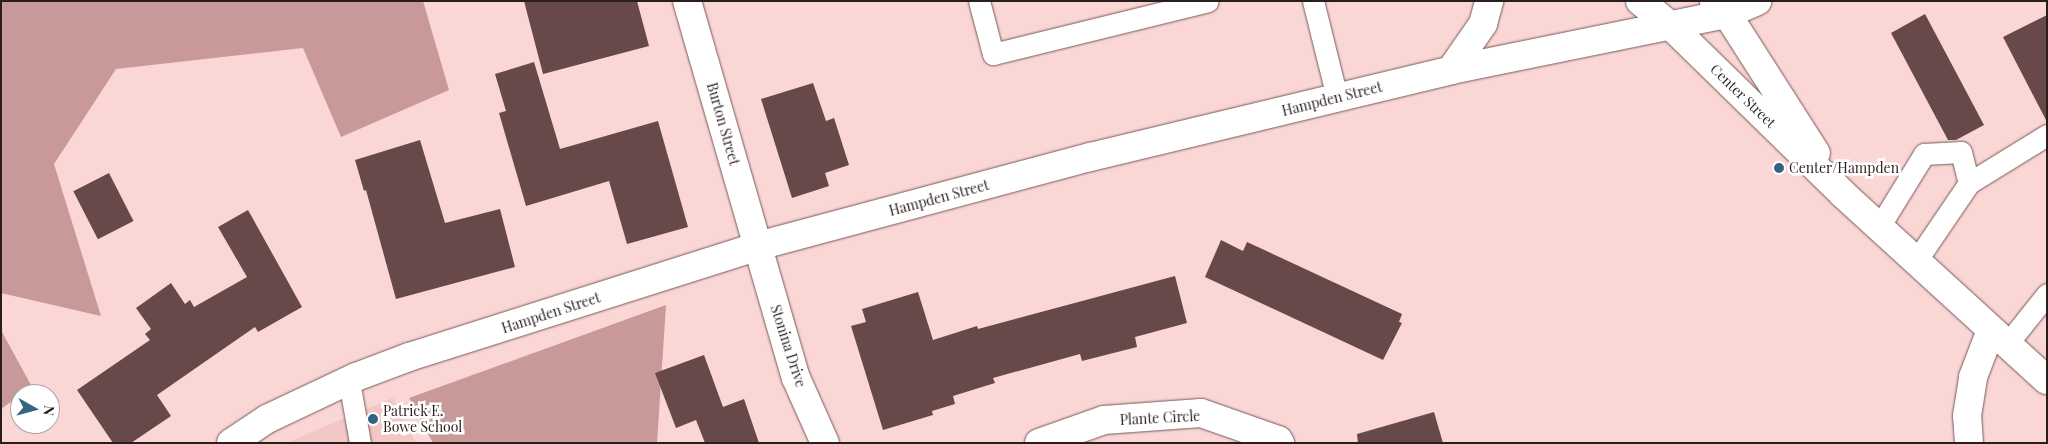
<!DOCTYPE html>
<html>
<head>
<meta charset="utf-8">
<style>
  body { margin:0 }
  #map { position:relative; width:2048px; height:444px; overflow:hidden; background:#fad6d5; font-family:"Playfair Display",serif }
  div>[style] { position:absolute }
  .built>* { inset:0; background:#f2c7c6 }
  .forest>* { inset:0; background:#c89998 }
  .building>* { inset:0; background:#664948; transform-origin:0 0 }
  .roads { filter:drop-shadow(0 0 1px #775958) drop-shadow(0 0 1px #775958) }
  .lane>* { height:21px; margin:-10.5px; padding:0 10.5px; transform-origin:10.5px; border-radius:10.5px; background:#fff }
  .street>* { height:28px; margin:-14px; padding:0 14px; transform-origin:14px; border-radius:14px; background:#fff }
  .secondary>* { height:28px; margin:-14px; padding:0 14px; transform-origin:14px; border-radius:14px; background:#fff }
  .dots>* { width:14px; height:14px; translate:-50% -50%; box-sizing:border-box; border:2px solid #fff; border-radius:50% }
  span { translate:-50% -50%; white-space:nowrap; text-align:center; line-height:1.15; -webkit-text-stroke:5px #fff; paint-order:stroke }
  .street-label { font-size:14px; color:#2a1e1d }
  .poi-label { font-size:14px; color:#2a1e1d }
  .left { translate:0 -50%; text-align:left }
  .frame { position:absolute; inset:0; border:2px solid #2a1e1d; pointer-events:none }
  .north { position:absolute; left:10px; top:384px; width:50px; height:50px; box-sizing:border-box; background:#fff; border:1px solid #aaa5a5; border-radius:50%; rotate:97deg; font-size:14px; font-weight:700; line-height:20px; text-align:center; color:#2a1e1d }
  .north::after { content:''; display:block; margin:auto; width:18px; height:22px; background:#336583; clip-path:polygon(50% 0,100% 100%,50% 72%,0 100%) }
</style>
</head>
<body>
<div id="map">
  <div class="built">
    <i style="clip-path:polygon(393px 398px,416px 443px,289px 443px,293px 440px)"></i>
  </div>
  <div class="forest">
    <i style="clip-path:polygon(1px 1px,423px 1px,449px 90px,341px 137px,303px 48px,116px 69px,54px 164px,101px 316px,1px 293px)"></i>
    <i style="clip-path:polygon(666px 305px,657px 443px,433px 443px,409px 398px)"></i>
    <i style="clip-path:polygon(1px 330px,32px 387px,1px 409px)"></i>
  </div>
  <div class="building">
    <i style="clip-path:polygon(524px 1px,637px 1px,649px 46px,543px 74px)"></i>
    <i style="clip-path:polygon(1925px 14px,1984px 125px,1956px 140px,1948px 140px,1891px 33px)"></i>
    <i style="clip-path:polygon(2047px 15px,2047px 122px,2003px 37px)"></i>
    <i style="clip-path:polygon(534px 62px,560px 149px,658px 121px,688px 227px,627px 244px,609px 181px,526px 206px,499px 113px,506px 111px,495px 74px)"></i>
    <i style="clip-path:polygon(813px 83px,826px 121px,834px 118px,849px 165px,825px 173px,829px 186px,792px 198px,761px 99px)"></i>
    <i style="clip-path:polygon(420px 140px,445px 223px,500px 209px,515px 267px,396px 299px,366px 190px,364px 191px,355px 160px)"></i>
    <i style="left:109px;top:173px;width:54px;height:40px;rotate:63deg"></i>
    <i style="clip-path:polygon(248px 210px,302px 307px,258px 332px,255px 327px,157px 395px,171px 416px,131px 443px,113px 443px,77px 390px,150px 340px,145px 334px,151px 329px,136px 308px,171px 283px,185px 304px,190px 300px,194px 307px,247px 277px,218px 227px)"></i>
    <i style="clip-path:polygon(1221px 240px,1243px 251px,1247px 242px,1402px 314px,1399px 322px,1402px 323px,1383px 360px,1205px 277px)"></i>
    <i style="clip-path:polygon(1175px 276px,1187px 323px,1135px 337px,1137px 347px,1082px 361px,1080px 354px,993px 378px,995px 383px,953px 396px,955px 404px,932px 411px,933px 415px,883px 430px,851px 326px,866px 322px,862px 309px,918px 292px,933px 340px,977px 326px,978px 329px)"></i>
    <i style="clip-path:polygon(704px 355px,723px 407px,744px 399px,759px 443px,705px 443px,696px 420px,676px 428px,655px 373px)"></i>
    <i style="clip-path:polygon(1434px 412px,1443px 443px,1358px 443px,1357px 434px)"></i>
  </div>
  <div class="roads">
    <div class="lane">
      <i style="left:979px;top:1px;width:55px;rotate:75.2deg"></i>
      <i style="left:993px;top:54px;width:221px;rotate:-13.8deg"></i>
      <i style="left:1313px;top:1px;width:99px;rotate:76deg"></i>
      <i style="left:1879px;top:227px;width:86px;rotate:-58.3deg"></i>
      <i style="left:1924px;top:154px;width:37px;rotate:-3deg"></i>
      <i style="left:1961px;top:152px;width:32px;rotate:76deg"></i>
      <i style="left:1916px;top:261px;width:94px;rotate:-55.8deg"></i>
      <i style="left:1969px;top:183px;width:92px;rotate:-31.6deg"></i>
      <i style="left:2007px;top:344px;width:64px;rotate:-51.3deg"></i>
      <i style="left:349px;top:381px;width:63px;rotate:79.9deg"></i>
    </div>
    <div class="street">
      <i style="left:687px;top:1px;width:392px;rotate:73.9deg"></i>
      <i style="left:796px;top:378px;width:71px;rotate:66deg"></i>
      <i style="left:1039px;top:443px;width:69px;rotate:-19.5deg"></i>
      <i style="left:1104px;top:420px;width:97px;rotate:-4.1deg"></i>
      <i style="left:1201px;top:413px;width:82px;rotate:19.3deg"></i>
      <i style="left:1278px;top:440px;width:4px;rotate:56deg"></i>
    </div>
    <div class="secondary">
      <i style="left:1640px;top:1px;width:40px;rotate:39deg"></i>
      <i style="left:1671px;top:26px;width:240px;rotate:44.3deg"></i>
      <i style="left:1843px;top:194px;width:276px;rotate:42.4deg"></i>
      <i style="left:1714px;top:2px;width:18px;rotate:43deg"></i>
      <i style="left:1727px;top:14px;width:165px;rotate:57.4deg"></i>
      <i style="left:1451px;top:70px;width:56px;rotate:-55.2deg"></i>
      <i style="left:1483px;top:24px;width:24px;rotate:-75deg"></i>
      <i style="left:231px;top:443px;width:43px;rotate:-33.7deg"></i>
      <i style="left:267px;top:419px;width:98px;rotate:-25.3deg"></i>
      <i style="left:356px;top:377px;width:57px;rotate:-20.7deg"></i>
      <i style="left:409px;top:357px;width:366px;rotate:-17.6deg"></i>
      <i style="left:758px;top:246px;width:344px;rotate:-15deg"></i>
      <i style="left:1090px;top:157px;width:371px;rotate:-13.5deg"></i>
      <i style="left:1451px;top:70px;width:282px;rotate:-11.5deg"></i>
      <i style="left:1727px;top:14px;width:33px;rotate:-23deg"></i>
      <i style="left:1969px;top:443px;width:27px;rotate:-94deg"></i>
      <i style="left:1967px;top:416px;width:39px;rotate:-81deg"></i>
      <i style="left:1973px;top:377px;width:50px;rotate:-69deg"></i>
    </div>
  </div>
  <div class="dots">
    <i style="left:1779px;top:168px;background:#336583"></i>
    <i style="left:373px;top:419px;background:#336583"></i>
  </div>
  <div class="street-label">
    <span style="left:1743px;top:96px;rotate:44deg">Center Street</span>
    <span style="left:1332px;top:99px;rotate:-14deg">Hampden Street</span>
    <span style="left:723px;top:124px;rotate:74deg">Burton Street</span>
    <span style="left:939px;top:198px;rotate:-15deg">Hampden Street</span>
    <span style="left:551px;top:313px;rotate:-18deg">Hampden Street</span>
    <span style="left:788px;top:346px;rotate:72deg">Stonina Drive</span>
    <span style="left:1160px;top:418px;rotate:-3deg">Plante Circle</span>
  </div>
  <div class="poi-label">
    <span class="left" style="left:1789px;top:168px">Center/Hampden</span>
    <span class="left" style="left:383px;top:419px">Patrick E.<br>Bowe School</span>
  </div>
  <div class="frame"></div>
  <div class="north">N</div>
</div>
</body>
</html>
